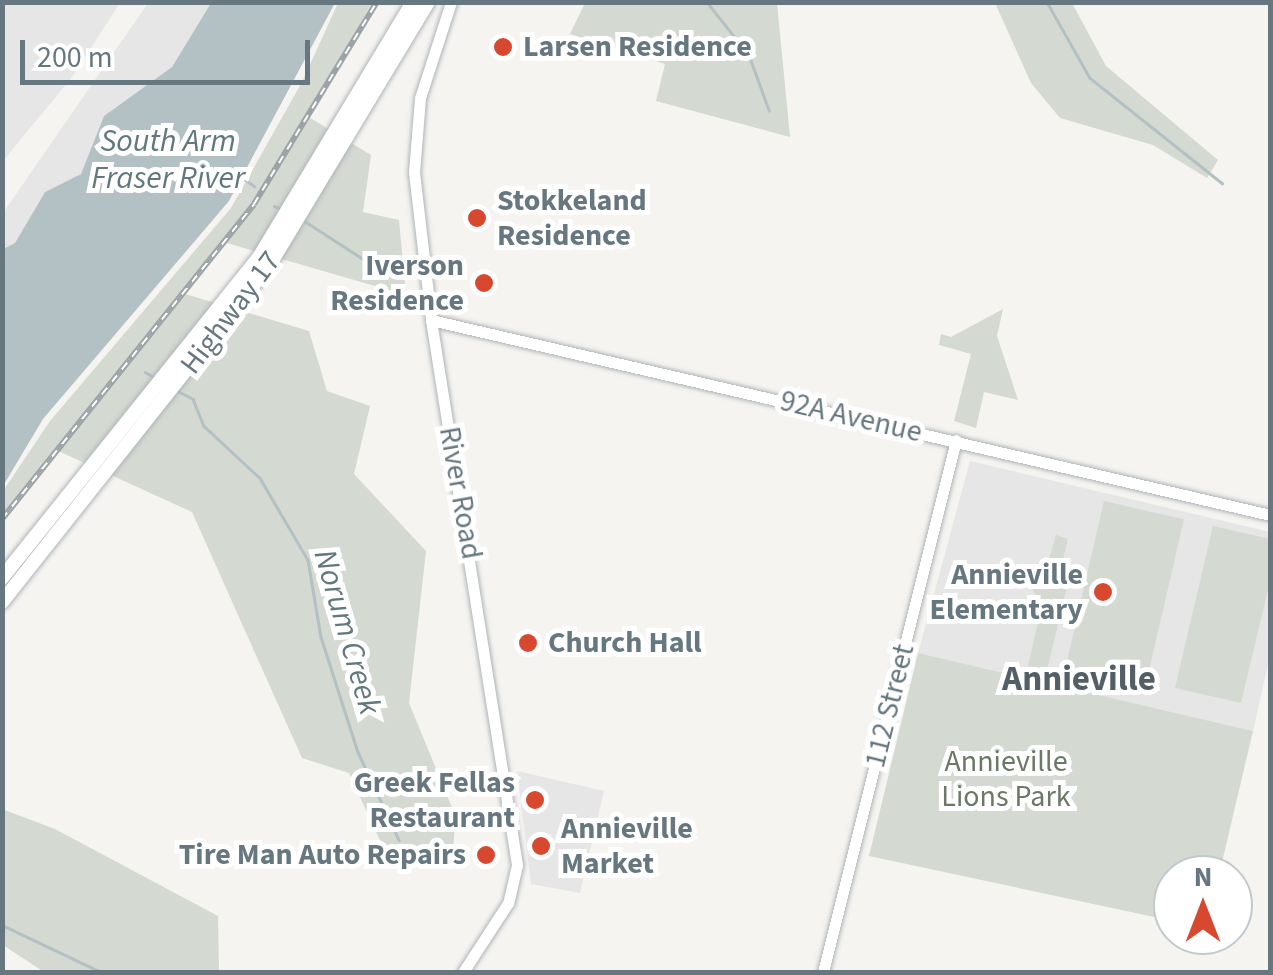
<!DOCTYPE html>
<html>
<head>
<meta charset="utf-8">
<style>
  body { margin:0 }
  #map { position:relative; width:1273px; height:975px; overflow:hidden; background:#f5f4f1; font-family:"Source Sans 3",sans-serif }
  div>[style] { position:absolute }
  .built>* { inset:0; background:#e5e6e5 }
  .green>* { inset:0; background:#d4d9d1; transform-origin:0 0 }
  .water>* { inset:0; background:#b3c1c4 }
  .stream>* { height:2.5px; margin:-1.25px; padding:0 1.25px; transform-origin:1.25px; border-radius:1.25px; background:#b3c1c4 }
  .roads { filter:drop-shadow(0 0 2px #aeb4b8) drop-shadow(0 0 2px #aeb4b8) }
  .secondary>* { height:11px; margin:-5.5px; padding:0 5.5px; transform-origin:5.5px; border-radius:5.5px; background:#fff }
  .highway>* { height:14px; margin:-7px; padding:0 7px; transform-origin:7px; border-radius:7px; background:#fff }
  .rail>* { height:6px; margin-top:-3px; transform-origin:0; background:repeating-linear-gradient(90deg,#fff 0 8px,#9ca3a7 0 16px); box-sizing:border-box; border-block:2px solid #9ca3a7 }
  .dots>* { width:28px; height:28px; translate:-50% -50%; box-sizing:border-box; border:5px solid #fff; border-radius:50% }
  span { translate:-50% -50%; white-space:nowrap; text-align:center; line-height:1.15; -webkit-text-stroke:10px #fff; paint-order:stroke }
  .poi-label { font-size:30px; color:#667780; font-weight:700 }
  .left { translate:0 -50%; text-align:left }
  .right { translate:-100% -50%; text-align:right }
  .street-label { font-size:30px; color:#667780 }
  .park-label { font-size:30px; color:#6a7864 }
  .water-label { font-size:32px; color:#61787d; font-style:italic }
  .quarter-label { font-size:35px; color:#535f66; font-weight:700 }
  .frame { position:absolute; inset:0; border:5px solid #667780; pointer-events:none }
  .north { position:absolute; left:1153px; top:855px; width:100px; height:100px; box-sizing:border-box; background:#fff; border:2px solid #c2c9cc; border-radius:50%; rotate:0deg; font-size:28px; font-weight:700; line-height:40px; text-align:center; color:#667780 }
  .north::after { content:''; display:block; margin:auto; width:35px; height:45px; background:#d7482f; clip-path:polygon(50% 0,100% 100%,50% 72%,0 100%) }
  .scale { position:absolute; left:20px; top:40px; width:290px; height:45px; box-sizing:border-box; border:5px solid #667780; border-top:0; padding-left:12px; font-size:30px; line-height:35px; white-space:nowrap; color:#667780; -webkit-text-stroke:8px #fff; paint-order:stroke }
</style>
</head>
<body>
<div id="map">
  <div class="built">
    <i style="clip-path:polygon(3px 2px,120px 3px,72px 77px,3px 161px)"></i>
    <i style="clip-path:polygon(148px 3px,211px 3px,172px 67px,104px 116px,81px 175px,45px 192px,15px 243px,3px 249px,3px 213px)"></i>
    <i style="clip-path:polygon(970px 461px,1270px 532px,1270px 656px,1253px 731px,918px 653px)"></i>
    <i style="clip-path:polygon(517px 771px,604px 791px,580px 893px,531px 884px)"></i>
  </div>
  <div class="green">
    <i style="clip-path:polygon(338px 3px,372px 3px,307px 116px,371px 155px,363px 212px,399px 220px,406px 295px,223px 242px,182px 293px,309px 331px,327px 391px,370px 406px,354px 474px,426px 551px,409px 703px,456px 817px,451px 868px,383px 847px,349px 773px,302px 758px,192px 512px,56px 450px,3px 517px,3px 491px,50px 421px,231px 208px,302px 82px)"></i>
    <i style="clip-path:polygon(585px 3px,777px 3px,790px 137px,656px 101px,665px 64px,570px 34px)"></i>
    <i style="clip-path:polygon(995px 3px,1072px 3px,1106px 66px,1218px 160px,1207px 178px,1153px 145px,1060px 118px,1031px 83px)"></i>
    <i style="clip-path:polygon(1003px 309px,997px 336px,1018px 400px,984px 392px,976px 428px,954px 421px,971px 354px,939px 345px,941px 334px,951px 337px)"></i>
    <i style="left:1104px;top:501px;width:82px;height:169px;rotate:13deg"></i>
    <i style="clip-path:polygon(1213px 526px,1270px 539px,1270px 581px,1241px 703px,1175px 688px)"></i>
    <i style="clip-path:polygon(1056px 535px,1068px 539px,1060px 571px,1070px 574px,1047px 670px,1028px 666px,1042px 605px,1029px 584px,1034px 564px,1047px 567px)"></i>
    <i style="clip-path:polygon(918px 653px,1253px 731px,1219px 875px,1173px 875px,1173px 921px,869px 856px)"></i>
    <i style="clip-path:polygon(2px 809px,55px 829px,218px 916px,219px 972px,44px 972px,3px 945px)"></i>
  </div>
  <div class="water">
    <i style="clip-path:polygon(211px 3px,335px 3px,229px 201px,43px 419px,3px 486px,3px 249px,15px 243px,45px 192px,81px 174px,104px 116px,172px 67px)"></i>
  </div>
  <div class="stream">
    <i style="left:707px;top:2px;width:68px;rotate:51.6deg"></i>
    <i style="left:749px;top:55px;width:59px;rotate:70deg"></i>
    <i style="left:1047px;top:2px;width:87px;rotate:60.5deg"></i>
    <i style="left:1090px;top:78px;width:169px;rotate:38.5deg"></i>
    <i style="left:243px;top:178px;width:14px;rotate:36deg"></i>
    <i style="left:274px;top:206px;width:9px;rotate:21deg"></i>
    <i style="left:303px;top:220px;width:98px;rotate:32.9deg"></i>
    <i style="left:145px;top:372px;width:10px;rotate:29deg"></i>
    <i style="left:178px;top:391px;width:17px;rotate:28deg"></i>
    <i style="left:193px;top:399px;width:29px;rotate:68deg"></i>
    <i style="left:204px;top:426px;width:76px;rotate:42.9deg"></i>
    <i style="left:260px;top:478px;width:95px;rotate:59.7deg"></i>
    <i style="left:308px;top:560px;width:78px;rotate:80.4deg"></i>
    <i style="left:321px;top:637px;width:121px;rotate:72.2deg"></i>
    <i style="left:358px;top:752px;width:97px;rotate:65deg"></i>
    <i style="left:2px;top:925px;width:110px;rotate:25.4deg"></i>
  </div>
  <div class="roads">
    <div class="secondary">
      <i style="left:451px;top:2px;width:101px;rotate:107.9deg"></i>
      <i style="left:420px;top:98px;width:74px;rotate:94.6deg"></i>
      <i style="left:414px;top:172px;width:149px;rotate:83.4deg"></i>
      <i style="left:431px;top:320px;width:552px;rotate:81.03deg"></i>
      <i style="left:517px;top:865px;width:39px;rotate:103deg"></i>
      <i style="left:508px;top:903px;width:82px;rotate:123.1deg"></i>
      <i style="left:431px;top:320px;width:861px;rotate:13.08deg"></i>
      <i style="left:823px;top:972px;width:548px;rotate:-75.96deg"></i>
    </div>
    <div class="highway">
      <i style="left:2px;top:578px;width:409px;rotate:-51.3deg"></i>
      <i style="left:258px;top:259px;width:300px;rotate:-58.9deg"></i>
      <i style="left:2px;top:602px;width:431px;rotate:-51.6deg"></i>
      <i style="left:270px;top:264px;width:306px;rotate:-58.9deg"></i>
    </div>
  </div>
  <div class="rail">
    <i style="left:2px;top:519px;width:403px;rotate:-51.3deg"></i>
    <i style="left:254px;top:204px;width:237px;rotate:-58.7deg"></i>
  </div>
  <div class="dots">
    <i style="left:503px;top:47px;background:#d7482f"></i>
    <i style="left:477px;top:218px;background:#d7482f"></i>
    <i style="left:484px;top:283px;background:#d7482f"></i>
    <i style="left:1103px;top:592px;background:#d7482f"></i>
    <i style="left:528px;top:643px;background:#d7482f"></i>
    <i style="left:535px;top:800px;background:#d7482f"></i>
    <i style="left:541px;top:846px;background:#d7482f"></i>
    <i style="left:486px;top:855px;background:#d7482f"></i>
  </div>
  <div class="poi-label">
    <span class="left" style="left:523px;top:47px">Larsen Residence</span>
    <span class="left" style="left:497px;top:218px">Stokkeland<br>Residence</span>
    <span class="right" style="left:464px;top:283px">Iverson<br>Residence</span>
    <span class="right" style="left:1083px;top:592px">Annieville<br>Elementary</span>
    <span class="left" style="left:548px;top:643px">Church Hall</span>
    <span class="right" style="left:515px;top:800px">Greek Fellas<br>Restaurant</span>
    <span class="left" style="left:561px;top:846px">Annieville<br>Market</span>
    <span class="right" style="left:466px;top:855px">Tire Man Auto Repairs</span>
  </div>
  <div class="street-label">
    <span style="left:231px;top:313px;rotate:-53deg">Highway 17</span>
    <span style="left:851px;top:417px;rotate:13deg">92A Avenue</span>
    <span style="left:460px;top:493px;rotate:80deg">River Road</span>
    <span style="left:890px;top:706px;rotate:-76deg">112 Street</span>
  </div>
  <div class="park-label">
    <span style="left:1006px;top:779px">Annieville<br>Lions Park</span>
  </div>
  <div class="water-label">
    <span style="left:168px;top:160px">South Arm<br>Fraser River</span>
    <span style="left:347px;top:632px;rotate:74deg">Norum Creek</span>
  </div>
  <div class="quarter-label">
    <span style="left:1079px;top:679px">Annieville</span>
  </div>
  <div class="frame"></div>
  <div class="north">N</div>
  <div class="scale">200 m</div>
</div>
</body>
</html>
